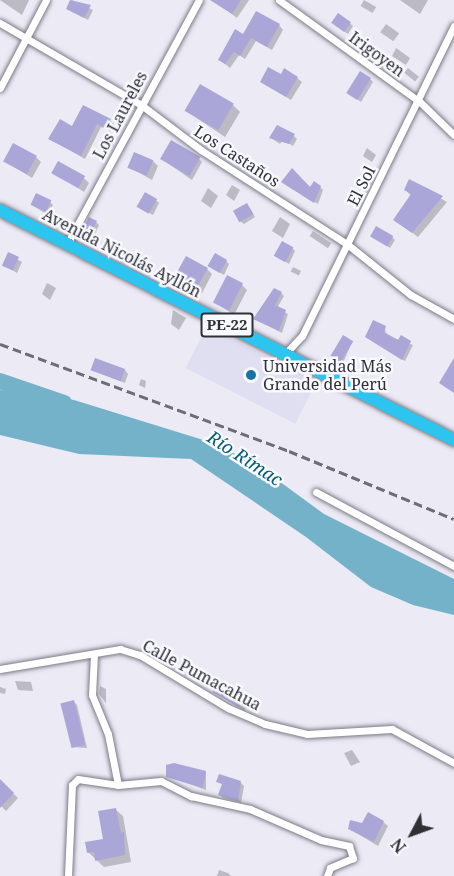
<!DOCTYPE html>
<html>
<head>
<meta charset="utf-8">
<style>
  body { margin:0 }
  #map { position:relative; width:454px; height:876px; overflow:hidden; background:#ebeaf5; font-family:"Noto Serif",serif }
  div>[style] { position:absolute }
  .built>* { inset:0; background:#e0dff1; transform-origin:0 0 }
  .water>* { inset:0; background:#74b2c9 }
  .shadow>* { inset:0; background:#0003; transform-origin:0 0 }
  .river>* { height:16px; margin:-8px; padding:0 8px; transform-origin:8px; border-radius:8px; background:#74b2c9 }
  .building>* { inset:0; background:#aaa6d8; transform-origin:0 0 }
  .roads { filter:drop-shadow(0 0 2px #7c7b85) drop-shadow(0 0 2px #7c7b85) }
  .street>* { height:7px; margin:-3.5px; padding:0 3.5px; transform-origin:3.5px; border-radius:3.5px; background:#fff }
  .highway>* { height:12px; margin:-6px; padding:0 6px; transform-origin:6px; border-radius:6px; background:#2cc5f0 }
  .rail>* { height:3px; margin-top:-1.5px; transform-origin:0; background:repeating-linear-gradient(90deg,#6d6d73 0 9px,transparent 0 13.5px) }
  .dots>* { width:16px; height:16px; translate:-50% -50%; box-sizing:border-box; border:3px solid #f8f8ff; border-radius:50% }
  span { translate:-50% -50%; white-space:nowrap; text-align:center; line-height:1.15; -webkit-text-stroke:5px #f8f8ff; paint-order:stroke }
  .shield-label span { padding:2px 4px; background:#f8f8ff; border:2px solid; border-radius:4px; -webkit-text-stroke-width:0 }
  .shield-label { font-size:15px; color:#303034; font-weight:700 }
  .street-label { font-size:16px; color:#303034 }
  .poi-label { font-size:16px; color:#303034 }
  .left { translate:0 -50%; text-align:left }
  .water-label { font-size:18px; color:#045d75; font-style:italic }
  .north { position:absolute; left:382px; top:804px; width:60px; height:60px; -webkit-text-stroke:4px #f8f8ff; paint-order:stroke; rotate:229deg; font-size:16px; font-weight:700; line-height:24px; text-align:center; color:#303034 }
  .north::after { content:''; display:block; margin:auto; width:21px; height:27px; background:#303034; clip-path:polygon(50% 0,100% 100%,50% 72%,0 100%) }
</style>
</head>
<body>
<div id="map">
  <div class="built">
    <i style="left:207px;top:326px;width:123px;height:47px;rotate:27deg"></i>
  </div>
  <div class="water">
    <i style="clip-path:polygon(0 390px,74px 400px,213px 443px,257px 465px,324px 514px,454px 579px,454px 615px,413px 605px,371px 587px,306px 537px,191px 459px,79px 454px,0 435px)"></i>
  </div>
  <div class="shadow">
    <i style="clip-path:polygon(0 0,29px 0,22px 15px)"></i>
    <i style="clip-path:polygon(72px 0,93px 10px,88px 20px,68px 8px)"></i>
    <i style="clip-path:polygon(213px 0,249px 0,237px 18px)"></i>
    <i style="left:364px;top:0;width:14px;height:7px;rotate:30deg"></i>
    <i style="clip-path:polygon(400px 0,428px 0,420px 14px)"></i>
    <i style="clip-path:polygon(339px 15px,353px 26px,348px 34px,336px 26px)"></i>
    <i style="left:386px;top:24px;width:16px;height:10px;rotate:35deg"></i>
    <i style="clip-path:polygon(279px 25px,283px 30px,272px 50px,256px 41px,245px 59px,239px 55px,230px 68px,220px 60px,243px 36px)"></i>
    <i style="clip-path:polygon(396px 48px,410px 58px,406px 65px,392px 56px)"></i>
    <i style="left:408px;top:68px;width:14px;height:6px;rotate:39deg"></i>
    <i style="clip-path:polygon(281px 76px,297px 78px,302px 82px,291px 100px,262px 82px)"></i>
    <i style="clip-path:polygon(370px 79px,373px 82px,361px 102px,348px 93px)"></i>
    <i style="clip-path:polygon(233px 105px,240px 112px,225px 137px,186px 111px)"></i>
    <i style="clip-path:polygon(110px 120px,114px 124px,110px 131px,101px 127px,85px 159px,50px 139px,73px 128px)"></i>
    <i style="clip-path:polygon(294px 136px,297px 139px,293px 146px,283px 140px,280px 144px,271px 138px)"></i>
    <i style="clip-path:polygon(367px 148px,376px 155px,372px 162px,363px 156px)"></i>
    <i style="clip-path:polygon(36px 157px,41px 162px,32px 178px,5px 161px)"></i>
    <i style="clip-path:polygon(199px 159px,202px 162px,192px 180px,163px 160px)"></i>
    <i style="clip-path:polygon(153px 161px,158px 166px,152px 180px,129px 167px)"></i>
    <i style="clip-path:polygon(53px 172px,84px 178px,89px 183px,84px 192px)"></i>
    <i style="clip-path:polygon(410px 181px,447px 202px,418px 237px,395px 220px,411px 196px,406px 190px)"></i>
    <i style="clip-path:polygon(232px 185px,240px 190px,234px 201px,226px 195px)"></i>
    <i style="clip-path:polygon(286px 185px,320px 187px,323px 190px,318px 204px)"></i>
    <i style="clip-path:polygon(208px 188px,218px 196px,211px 208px,201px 201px)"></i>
    <i style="clip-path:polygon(156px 200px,159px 203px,153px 215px,143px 209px)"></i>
    <i style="clip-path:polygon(50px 202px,53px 205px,48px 215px,32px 205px)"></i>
    <i style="clip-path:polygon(250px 208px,255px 217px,244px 224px,240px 221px)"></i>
    <i style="clip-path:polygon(280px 217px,290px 224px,283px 238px,272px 231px)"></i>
    <i style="clip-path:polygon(96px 222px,99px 225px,91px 243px,80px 237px)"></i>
    <i style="left:313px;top:231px;width:22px;height:6px;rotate:34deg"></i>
    <i style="clip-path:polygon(372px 236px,392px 237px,395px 240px,390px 248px)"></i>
    <i style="clip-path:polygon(292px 248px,295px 251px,289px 264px,277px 256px)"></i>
    <i style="clip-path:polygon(8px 254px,22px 262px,17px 273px,4px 265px)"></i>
    <i style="clip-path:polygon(226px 261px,229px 264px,224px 275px,213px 269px)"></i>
    <i style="left:293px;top:267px;width:9px;height:5px;rotate:27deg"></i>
    <i style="clip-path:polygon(207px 269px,212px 274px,202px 293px,177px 277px)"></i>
    <i style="clip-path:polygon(47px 283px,56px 288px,50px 300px,42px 294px)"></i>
    <i style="clip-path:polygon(242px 285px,247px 290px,234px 315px,215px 302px)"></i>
    <i style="clip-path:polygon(281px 293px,284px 296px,277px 308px,288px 314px,282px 333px,255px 319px)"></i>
    <i style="clip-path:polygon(173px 310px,186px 318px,179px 330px,171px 324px)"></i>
    <i style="clip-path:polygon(385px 328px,386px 335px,413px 345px,405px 361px,367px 337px)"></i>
    <i style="clip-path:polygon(352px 342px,343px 363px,334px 358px)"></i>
    <i style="clip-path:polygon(92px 370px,125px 370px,128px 374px,125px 383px)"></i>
    <i style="clip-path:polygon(141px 379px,146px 381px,145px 388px,139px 385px)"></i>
    <i style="clip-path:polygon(15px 681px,31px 682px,33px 691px,18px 690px)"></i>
    <i style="clip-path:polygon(220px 682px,249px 703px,244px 711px,213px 691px)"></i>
    <i style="clip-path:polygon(100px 686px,106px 689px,106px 703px,99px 694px)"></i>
    <i style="clip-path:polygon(0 687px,6px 689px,5px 694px,0 693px)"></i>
    <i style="clip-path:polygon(74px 702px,77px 705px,87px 748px,72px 747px)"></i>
    <i style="clip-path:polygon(352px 750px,360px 762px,351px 766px,344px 753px)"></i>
    <i style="clip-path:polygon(206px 772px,206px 790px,167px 776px)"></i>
    <i style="clip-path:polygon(0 781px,18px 798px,6px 811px,0 805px)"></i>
    <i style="clip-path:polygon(218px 781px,241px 783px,244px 786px,241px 803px,223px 798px,220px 795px,223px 785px)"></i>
    <i style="clip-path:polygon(116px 810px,123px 816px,131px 862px,104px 867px,88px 852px,104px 841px)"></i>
    <i style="clip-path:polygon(383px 822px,388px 826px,378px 846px,350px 829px)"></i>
    <i style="clip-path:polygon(219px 870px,228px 873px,231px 876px,217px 876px)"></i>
  </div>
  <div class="river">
    <i style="left:0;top:381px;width:68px;rotate:19deg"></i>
  </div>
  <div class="building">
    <i style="clip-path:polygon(70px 0,91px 5px,84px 18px,66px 9px)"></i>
    <i style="clip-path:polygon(210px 0,241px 0,232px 14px)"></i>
    <i style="clip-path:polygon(256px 11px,280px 24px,267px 47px,251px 38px,240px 56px,234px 52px,225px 64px,218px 60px,235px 29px,243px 34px)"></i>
    <i style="left:338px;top:13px;width:16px;height:12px;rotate:35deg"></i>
    <i style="clip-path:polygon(268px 67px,281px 74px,284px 68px,298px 77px,286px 97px,260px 82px)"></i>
    <i style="left:360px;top:71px;width:13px;height:26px;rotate:32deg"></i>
    <i style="left:200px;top:84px;width:39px;height:31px;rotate:30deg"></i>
    <i style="clip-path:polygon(83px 105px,111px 119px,106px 129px,97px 124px,81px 156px,48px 139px,60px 119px,72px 126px)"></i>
    <i style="clip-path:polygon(277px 125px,295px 134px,289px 144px,269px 138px)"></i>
    <i style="left:171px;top:140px;width:34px;height:22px;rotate:30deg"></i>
    <i style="left:13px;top:143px;width:27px;height:21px;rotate:28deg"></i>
    <i style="left:134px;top:152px;width:21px;height:17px;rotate:23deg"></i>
    <i style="left:58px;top:161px;width:31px;height:14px;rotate:29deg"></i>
    <i style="clip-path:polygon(292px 168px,310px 187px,314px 181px,321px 186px,314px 203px,281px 182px)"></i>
    <i style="clip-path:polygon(409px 179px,443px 196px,412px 233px,393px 220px,411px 194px,404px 190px)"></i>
    <i style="left:145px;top:192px;width:14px;height:17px;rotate:30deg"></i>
    <i style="left:36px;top:193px;width:17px;height:13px;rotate:25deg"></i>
    <i style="left:247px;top:203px;width:13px;height:16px;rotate:61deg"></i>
    <i style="left:89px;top:217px;width:9px;height:23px;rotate:27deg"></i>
    <i style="left:376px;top:226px;width:20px;height:12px;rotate:30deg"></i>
    <i style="left:282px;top:241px;width:13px;height:17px;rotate:29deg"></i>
    <i style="left:8px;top:252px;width:12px;height:15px;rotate:24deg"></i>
    <i style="left:215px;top:253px;width:14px;height:15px;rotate:30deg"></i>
    <i style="left:186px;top:256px;width:25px;height:25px;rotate:29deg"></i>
    <i style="left:227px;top:275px;width:18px;height:31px;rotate:27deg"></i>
    <i style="clip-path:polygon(274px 288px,282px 292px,275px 305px,286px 310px,279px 331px,253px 319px)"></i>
    <i style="clip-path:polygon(373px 320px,386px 326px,384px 332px,398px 340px,401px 335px,411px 341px,402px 360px,365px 337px)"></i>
    <i style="left:343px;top:335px;width:12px;height:25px;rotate:31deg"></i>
    <i style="left:95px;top:358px;width:32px;height:13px;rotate:20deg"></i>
    <i style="clip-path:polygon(454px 358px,454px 393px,439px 383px)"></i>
    <i style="clip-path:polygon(220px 680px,245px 697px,239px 707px,212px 692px)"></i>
    <i style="left:74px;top:700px;width:46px;height:14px;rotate:76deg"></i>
    <i style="clip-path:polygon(174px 763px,206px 771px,203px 788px,166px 777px,166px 765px)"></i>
    <i style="clip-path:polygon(219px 774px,241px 781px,238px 801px,218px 795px,222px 784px,216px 782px)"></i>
    <i style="clip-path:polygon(0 779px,14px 793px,0 808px)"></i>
    <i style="clip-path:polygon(116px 808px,121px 833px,124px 832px,125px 855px,95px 861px,94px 852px,87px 853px,85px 842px,103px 839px,98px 811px)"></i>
    <i style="clip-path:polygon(368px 812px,384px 821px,374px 842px,348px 829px,350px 820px,362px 823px)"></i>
  </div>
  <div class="roads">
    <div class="street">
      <i style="left:279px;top:0;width:174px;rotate:35.9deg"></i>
      <i style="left:420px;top:102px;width:47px;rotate:44.1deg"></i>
      <i style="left:0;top:23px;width:162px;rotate:30.1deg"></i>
      <i style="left:140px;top:104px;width:76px;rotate:37deg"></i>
      <i style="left:201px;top:150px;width:174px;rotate:32.8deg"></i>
      <i style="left:347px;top:244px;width:82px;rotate:38.6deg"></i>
      <i style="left:411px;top:295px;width:49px;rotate:29.2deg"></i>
      <i style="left:0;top:88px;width:99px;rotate:-62.4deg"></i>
      <i style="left:67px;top:244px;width:277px;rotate:-61.6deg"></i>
      <i style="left:285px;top:354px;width:25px;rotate:-47deg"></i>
      <i style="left:302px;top:336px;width:345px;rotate:-63.9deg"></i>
      <i style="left:316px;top:492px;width:157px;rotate:28.2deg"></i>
      <i style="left:94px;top:654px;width:41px;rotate:92.8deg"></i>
      <i style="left:92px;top:695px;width:42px;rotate:67.7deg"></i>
      <i style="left:108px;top:734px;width:52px;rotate:78.9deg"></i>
      <i style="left:0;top:669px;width:122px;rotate:-9.5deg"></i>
      <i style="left:120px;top:649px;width:21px;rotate:17deg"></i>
      <i style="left:140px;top:655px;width:103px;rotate:31.1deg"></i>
      <i style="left:228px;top:708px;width:40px;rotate:23.4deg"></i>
      <i style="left:265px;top:724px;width:43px;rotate:13.4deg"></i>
      <i style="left:307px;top:734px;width:85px;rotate:-3.4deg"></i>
      <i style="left:392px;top:729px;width:71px;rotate:28.7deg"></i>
      <i style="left:68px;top:876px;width:91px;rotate:-87.5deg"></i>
      <i style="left:72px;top:785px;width:8px;rotate:-45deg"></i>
      <i style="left:78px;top:779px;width:40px;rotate:8.5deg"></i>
      <i style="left:118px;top:785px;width:43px;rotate:-5.3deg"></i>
      <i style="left:161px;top:781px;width:34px;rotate:27deg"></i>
      <i style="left:191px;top:796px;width:60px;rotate:12.4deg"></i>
      <i style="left:250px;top:809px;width:77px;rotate:23.6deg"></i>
      <i style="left:321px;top:840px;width:29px;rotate:12deg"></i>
      <i style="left:349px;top:846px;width:13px;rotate:72deg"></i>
      <i style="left:353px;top:858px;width:25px;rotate:157deg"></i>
      <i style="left:330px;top:868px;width:9px;rotate:111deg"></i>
    </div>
    <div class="highway">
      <i style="left:0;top:210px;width:509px;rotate:26.87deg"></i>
    </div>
  </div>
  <div class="rail">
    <i style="left:0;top:344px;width:308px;rotate:20.3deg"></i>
    <i style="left:289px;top:451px;width:178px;rotate:22.4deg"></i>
  </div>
  <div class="dots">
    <i style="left:251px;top:375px;background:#1974a3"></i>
  </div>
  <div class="shield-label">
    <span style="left:227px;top:325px">PE-22</span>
  </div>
  <div class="street-label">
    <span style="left:377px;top:54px;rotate:36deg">Irigoyen</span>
    <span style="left:120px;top:115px;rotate:-62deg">Los Laureles</span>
    <span style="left:237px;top:156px;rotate:33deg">Los Castaños</span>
    <span style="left:361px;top:186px;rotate:-63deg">El Sol</span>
    <span style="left:122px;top:253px;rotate:27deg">Avenida Nicolás Ayllón</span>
    <span style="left:202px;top:675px;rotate:28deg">Calle Pumacahua</span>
  </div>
  <div class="poi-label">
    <span class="left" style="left:263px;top:375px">Universidad Más<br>Grande del Perú</span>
  </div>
  <div class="water-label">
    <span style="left:245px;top:458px;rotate:33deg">Río Rímac</span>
  </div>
  <div class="north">N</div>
</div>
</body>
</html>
